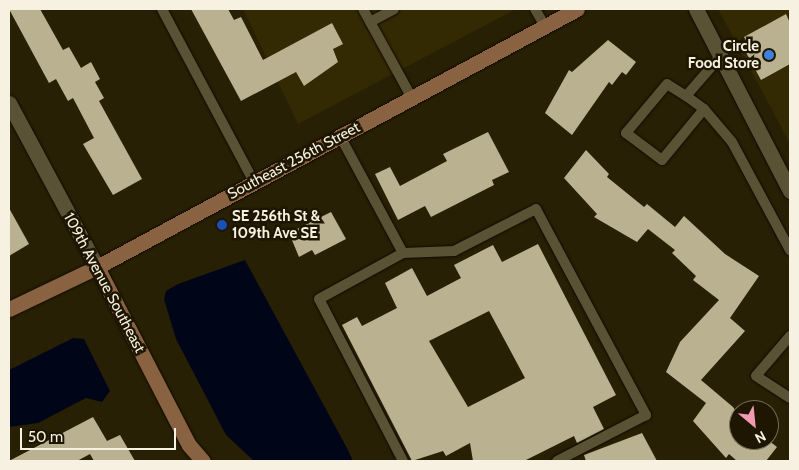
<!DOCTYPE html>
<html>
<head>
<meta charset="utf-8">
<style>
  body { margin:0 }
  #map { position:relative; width:799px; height:470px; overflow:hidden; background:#282004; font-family:Cabin,sans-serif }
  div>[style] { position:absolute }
  .built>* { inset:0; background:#332903 }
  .water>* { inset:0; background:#000617 }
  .building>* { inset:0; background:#bab191 }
  .roads { filter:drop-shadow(0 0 1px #110900) drop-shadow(0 0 1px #110900) }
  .lane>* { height:10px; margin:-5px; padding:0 5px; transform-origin:5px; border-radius:5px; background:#5a5235 }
  .street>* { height:15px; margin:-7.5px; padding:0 7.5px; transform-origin:7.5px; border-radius:7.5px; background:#5a5235 }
  .secondary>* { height:15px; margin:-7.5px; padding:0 7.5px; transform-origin:7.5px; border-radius:7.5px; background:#886241 }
  .dots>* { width:14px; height:14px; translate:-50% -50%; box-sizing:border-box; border:2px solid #1e1600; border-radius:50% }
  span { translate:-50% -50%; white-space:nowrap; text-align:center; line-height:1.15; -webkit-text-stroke:5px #1e1600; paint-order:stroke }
  .poi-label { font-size:15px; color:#f6f1e0; font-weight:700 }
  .right { translate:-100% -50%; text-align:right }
  .left { translate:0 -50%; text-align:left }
  .street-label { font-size:15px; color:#f6f1e0 }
  .frame { position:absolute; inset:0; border:10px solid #f6f1e0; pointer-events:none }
  .north { position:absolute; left:729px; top:400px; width:50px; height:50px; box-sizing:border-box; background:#1e1600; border:1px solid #746e5a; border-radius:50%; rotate:152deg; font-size:14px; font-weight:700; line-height:20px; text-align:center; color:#f6f1e0 }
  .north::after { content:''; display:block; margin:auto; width:18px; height:22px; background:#f19ab2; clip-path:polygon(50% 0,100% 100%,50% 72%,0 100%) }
  .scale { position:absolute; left:20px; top:428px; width:156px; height:22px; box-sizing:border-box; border:2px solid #f6f1e0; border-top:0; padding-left:6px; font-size:15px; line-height:18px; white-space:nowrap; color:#f6f1e0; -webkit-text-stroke:4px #1e1600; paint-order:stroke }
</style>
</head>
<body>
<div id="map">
  <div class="built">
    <i style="clip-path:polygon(243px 9px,516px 9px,298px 124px)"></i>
    <i style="clip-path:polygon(718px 9px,790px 9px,790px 144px,770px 106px)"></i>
  </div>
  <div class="water">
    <i style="clip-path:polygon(245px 260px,348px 450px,353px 461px,254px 461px,226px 435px,176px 339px,164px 299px,166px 291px,178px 284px)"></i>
    <i style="clip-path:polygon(73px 338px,84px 339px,110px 391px,102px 402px,86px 398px,38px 423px,9px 427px,9px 370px)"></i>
  </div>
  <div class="building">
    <i style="clip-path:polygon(9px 9px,40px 9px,63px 50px,69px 47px,81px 68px,91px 62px,100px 79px,95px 82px,104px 98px,99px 101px,142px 179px,113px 195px,83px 144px,94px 138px,73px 98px,68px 101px,56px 79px,49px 83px)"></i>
    <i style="clip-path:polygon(191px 9px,228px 9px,234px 20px,241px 17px,263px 60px,332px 23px,343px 44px,333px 49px,338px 62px,304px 86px,296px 72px,241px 101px)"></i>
    <i style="clip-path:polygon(786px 14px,790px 23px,790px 64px,761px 80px,742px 45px,747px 42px,744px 37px)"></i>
    <i style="clip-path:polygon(608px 40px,636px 62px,626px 75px,622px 72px,612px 85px,609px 82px,572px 135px,545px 113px,569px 70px,572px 72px)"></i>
    <i style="clip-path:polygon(488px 132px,509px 172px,492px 180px,494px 185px,431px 217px,425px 206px,398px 220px,375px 174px,390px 167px,400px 186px,447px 161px,443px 154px)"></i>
    <i style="clip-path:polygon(586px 150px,609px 174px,607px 177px,644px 207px,647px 204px,675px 227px,684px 216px,725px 254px,759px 276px,730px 318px,745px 331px,701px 380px,733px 407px,739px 416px,739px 440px,768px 440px,777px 447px,766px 461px,737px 461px,729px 454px,726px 458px,693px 421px,706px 403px,666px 372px,680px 342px,719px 300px,693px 280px,696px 276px,672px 253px,675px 250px,648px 229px,637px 242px,594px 217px,597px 214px,564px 178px)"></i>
    <i style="clip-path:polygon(9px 208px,29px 244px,9px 256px)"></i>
    <i style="clip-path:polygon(331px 212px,346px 239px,315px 255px,312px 250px,299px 257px,289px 233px)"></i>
    <i style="clip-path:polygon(evenodd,538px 244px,616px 395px,593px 407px,604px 429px,577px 443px,574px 436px,524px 461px,473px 461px,470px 443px,446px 456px,443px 451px,412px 461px,342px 325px,357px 317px,362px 326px,397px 308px,385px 283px,412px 268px,427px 296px,461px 278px,454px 265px,493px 245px,502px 262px,538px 244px,489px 311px,525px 378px,468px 407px,429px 341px,489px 311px)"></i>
    <i style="clip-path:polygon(93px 417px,107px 441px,120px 435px,135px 461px,94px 461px,90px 454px,77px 461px,9px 461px)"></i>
    <i style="clip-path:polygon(642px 433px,657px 461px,586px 461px,584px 455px)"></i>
  </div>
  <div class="roads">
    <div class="lane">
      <i style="left:162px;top:9px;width:196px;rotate:62deg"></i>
      <i style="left:363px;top:9px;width:102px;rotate:61.2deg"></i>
      <i style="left:535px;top:9px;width:20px;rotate:60deg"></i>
      <i style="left:370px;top:22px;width:27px;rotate:-28deg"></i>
      <i style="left:686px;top:96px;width:22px;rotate:-148deg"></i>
      <i style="left:667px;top:84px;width:64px;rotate:129.9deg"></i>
      <i style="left:626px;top:133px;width:45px;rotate:36.9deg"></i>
      <i style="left:662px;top:160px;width:66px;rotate:-50.5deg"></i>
      <i style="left:704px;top:109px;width:22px;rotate:-144deg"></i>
      <i style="left:686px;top:96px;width:52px;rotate:-48.9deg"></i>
      <i style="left:704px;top:109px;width:43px;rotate:49.7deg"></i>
      <i style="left:732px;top:142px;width:123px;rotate:61.8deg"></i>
      <i style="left:340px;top:136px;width:133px;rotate:61.7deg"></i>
      <i style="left:790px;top:336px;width:52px;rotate:130.4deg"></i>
      <i style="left:756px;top:376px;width:40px;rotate:32.9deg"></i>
      <i style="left:403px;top:461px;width:182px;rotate:-117.4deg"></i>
      <i style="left:319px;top:299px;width:96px;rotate:-28.7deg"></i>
      <i style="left:403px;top:253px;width:51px;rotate:-2.2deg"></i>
      <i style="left:454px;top:251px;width:92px;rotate:-27.1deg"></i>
      <i style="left:536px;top:209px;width:234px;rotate:61.9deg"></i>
      <i style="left:646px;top:415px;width:100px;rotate:152.7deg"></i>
    </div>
    <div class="street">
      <i style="left:696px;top:9px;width:205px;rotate:62.7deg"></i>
      <i style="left:9px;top:103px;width:186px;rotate:61.8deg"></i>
    </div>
    <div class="secondary">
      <i style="left:97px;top:267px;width:200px;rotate:62.7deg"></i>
      <i style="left:189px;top:445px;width:21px;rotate:49deg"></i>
      <i style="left:9px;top:309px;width:98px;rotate:-25.5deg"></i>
      <i style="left:97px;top:267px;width:545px;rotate:-28.26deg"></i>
    </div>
  </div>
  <div class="dots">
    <i style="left:769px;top:55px;background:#3f7fe0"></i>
    <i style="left:222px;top:225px;background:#1a4fb4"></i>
  </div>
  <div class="poi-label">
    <span class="right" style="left:759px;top:55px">Circle<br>Food Store</span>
    <span class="left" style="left:232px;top:225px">SE 256th St &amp;<br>109th Ave SE</span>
  </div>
  <div class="street-label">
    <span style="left:294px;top:161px;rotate:-28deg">Southeast 256th Street</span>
    <span style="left:104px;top:283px;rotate:62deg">109th Avenue Southeast</span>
  </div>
  <div class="frame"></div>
  <div class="north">N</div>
  <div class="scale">50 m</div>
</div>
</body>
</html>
